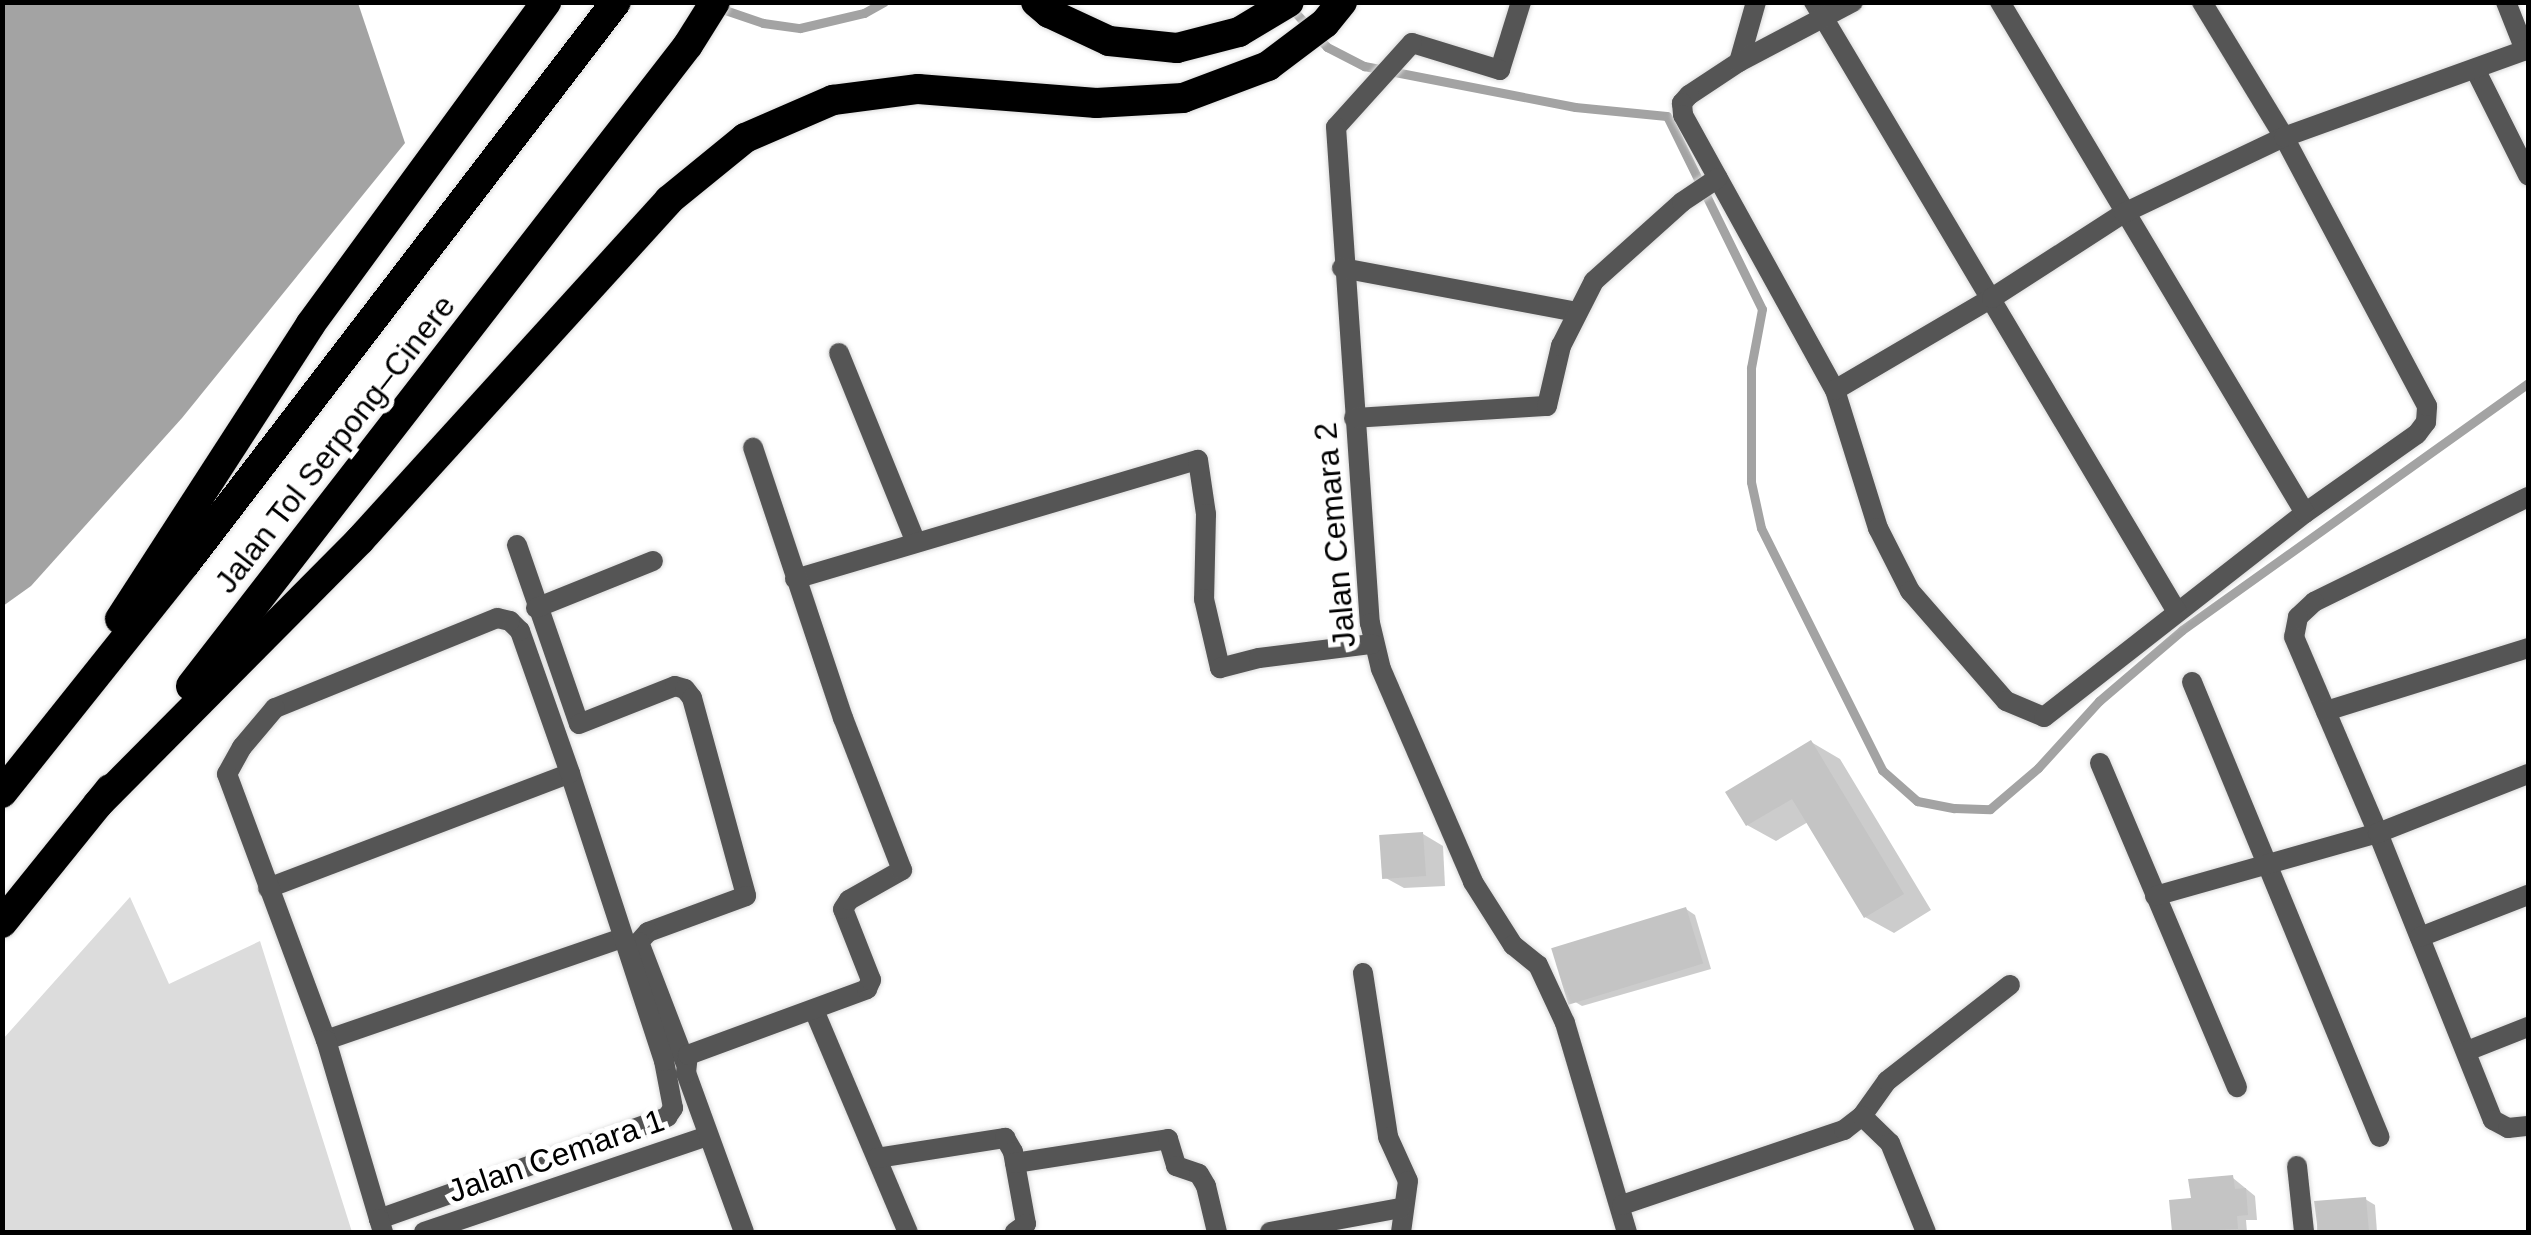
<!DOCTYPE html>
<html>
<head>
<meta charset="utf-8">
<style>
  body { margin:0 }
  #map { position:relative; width:2531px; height:1235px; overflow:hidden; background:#fff; font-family:Helvetica,sans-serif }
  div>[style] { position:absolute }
  .green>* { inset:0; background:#dcdcdc }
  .water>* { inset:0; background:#a3a3a3 }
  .shadow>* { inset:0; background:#0003 }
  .stream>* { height:9px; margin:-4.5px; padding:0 4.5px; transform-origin:4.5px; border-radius:4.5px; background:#a3a3a3 }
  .building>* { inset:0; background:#c4c4c4; transform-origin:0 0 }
  .roads { filter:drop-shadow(0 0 2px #dbdbdb) drop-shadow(0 0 2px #dbdbdb) }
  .minor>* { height:20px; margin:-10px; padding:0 10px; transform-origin:10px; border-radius:10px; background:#555 }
  .motorway>* { height:30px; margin:-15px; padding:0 15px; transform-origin:15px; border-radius:15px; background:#000 }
  span { translate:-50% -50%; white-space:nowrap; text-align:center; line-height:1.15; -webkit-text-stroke:10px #fff; paint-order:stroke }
  .street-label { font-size:32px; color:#000 }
  .frame { position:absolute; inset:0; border:5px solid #000; pointer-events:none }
</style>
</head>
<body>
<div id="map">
  <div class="green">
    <i style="clip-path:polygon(130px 897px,169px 984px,260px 941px,352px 1232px,3px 1232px,3px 1039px)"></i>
  </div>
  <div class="water">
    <i style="clip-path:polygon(3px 2px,358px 3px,405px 143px,182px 418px,31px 586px,3px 606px)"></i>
  </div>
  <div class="shadow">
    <i style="clip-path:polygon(1811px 742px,1840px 759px,1931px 910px,1894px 933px,1865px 917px,1808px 822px,1776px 841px,1747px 825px)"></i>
    <i style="clip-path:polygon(1423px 834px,1443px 846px,1445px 886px,1404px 888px,1384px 877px)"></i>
    <i style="clip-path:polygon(1686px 909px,1695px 915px,1711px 969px,1582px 1006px,1572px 1000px)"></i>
    <i style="clip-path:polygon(2233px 1178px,2255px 1196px,2257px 1220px,2246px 1220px,2247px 1232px,2175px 1232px,2172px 1203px,2193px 1200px)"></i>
    <i style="clip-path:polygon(2365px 1199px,2375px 1205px,2377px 1232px,2317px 1232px,2317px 1203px)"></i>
  </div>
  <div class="stream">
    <i style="left:719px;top:8px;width:46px;rotate:18.8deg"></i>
    <i style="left:763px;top:23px;width:37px;rotate:8deg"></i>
    <i style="left:800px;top:28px;width:66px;rotate:-13.2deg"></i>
    <i style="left:864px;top:13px;width:23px;rotate:-29deg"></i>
    <i style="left:1292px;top:9px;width:52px;rotate:47.4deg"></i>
    <i style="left:1327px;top:47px;width:42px;rotate:27.2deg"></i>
    <i style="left:1364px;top:66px;width:215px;rotate:11deg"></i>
    <i style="left:1575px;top:107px;width:92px;rotate:5.6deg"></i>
    <i style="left:1667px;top:116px;width:215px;rotate:63.8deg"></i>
    <i style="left:1762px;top:309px;width:60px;rotate:100.6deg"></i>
    <i style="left:1751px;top:368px;width:114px;rotate:90deg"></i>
    <i style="left:1751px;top:482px;width:47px;rotate:77.7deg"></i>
    <i style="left:1761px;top:528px;width:271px;rotate:63.4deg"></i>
    <i style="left:1882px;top:770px;width:47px;rotate:41.5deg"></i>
    <i style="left:1917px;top:801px;width:38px;rotate:11deg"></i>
    <i style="left:1954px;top:808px;width:36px;rotate:2deg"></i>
    <i style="left:1990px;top:809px;width:63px;rotate:-40.5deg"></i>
    <i style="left:2038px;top:768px;width:91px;rotate:-47.7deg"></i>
    <i style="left:2099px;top:701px;width:109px;rotate:-40.5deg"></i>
    <i style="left:2182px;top:630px;width:425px;rotate:-35.5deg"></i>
  </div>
  <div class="building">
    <i style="clip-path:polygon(1811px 740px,1904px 894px,1864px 918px,1792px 799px,1746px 826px,1725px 792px)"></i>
    <i style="left:1423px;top:832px;width:44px;height:44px;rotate:86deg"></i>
    <i style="left:1686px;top:907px;width:59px;height:141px;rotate:73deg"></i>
    <i style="clip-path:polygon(2233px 1175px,2235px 1189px,2246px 1188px,2248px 1215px,2237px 1216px,2238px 1229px,2172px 1232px,2169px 1200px,2191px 1198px,2188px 1179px)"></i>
    <i style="clip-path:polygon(2366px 1197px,2369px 1232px,2318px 1232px,2314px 1201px)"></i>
  </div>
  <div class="roads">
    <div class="minor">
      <i style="left:1521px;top:2px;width:71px;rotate:107.2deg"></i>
      <i style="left:1500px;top:70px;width:92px;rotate:-162.9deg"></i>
      <i style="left:1412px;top:43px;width:113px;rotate:132.1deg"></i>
      <i style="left:1336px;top:127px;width:497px;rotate:86.1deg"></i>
      <i style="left:1370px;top:623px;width:47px;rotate:76.6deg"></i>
      <i style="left:1381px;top:669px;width:232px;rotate:66.6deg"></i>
      <i style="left:1473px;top:882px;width:75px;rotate:57.6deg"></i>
      <i style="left:1513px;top:945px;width:32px;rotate:39deg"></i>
      <i style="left:1538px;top:965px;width:64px;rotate:65deg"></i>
      <i style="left:1565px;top:1023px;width:218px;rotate:73.5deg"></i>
      <i style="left:1756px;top:2px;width:62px;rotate:105.8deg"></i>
      <i style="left:1739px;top:62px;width:60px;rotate:146.6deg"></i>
      <i style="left:1689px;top:95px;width:11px;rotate:131deg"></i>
      <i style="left:1682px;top:103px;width:12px;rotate:85deg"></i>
      <i style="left:1683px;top:115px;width:314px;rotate:61.1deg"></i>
      <i style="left:1835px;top:390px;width:145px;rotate:72.7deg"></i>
      <i style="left:1878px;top:528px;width:71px;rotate:63.1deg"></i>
      <i style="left:1910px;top:591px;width:146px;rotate:48.9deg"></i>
      <i style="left:2006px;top:701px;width:41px;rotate:22.8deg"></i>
      <i style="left:2044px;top:717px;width:331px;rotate:-38deg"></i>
      <i style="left:2305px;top:513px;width:137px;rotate:-35.2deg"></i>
      <i style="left:2417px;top:434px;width:15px;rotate:-53deg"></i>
      <i style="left:2426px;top:422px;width:16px;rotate:-86deg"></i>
      <i style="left:2427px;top:406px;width:305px;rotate:-118deg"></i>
      <i style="left:2284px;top:137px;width:158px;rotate:-121.3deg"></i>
      <i style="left:1814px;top:2px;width:710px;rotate:59.24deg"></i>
      <i style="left:2000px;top:2px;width:595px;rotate:59.17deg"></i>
      <i style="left:2506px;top:2px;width:52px;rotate:68.4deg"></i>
      <i style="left:1739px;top:62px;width:129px;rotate:-27.8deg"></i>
      <i style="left:2475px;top:69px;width:119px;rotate:63.4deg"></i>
      <i style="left:1342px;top:268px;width:239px;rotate:10.6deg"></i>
      <i style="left:839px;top:353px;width:202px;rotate:67.9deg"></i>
      <i style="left:1835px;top:390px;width:182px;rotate:-30.4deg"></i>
      <i style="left:1992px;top:298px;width:157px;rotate:-32.8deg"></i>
      <i style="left:2124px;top:213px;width:177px;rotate:-25.4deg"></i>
      <i style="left:2284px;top:137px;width:259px;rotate:-19.8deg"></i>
      <i style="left:1354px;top:418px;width:193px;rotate:-3.6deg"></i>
      <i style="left:1547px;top:406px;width:62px;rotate:-76.9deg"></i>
      <i style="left:1561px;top:346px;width:73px;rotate:-63.1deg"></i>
      <i style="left:1594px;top:281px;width:118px;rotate:-41.9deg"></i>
      <i style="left:1682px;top:202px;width:43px;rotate:-33.7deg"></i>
      <i style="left:2528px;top:497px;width:238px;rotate:153.9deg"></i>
      <i style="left:2314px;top:602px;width:22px;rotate:137deg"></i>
      <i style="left:2298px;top:617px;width:20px;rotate:101deg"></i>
      <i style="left:2294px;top:637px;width:213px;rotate:66.8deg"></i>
      <i style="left:2378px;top:833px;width:309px;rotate:68.2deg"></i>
      <i style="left:2493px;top:1120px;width:17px;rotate:28deg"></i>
      <i style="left:2508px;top:1128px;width:20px;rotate:-6deg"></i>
      <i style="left:517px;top:545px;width:189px;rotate:70.9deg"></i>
      <i style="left:579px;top:724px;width:103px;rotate:-21.6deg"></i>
      <i style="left:675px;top:686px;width:10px;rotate:17deg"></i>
      <i style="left:685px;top:689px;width:11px;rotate:52deg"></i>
      <i style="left:692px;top:698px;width:205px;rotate:74.7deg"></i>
      <i style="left:746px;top:896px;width:104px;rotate:159.8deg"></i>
      <i style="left:648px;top:932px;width:13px;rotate:132deg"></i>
      <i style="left:639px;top:942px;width:129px;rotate:69deg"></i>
      <i style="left:795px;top:579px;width:420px;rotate:-16.5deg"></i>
      <i style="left:1198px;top:460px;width:55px;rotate:81.6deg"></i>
      <i style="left:1206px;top:514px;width:85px;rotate:91.3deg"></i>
      <i style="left:1204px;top:599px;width:71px;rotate:76.9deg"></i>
      <i style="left:1220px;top:668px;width:40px;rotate:-14.4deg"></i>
      <i style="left:1259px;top:658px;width:114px;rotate:-7.1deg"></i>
      <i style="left:536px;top:608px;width:126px;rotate:-21.9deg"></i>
      <i style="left:2192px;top:682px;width:492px;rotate:67.6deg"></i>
      <i style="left:2326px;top:711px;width:212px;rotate:-17.3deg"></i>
      <i style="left:2100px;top:763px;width:352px;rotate:67.1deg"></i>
      <i style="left:268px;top:888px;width:323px;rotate:-20.8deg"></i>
      <i style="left:2155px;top:896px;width:232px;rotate:-15.8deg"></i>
      <i style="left:2378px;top:833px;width:161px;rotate:-21.5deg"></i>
      <i style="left:2420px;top:937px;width:116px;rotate:-21.3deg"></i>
      <i style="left:1363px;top:973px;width:166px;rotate:81.3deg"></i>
      <i style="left:1388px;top:1137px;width:48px;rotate:65.6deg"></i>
      <i style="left:1408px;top:1181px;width:51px;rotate:97.8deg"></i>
      <i style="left:814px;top:1010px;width:241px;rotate:67.1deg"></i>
      <i style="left:326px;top:1040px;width:313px;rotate:-19deg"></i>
      <i style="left:2467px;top:1051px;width:66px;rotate:-21.5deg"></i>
      <i style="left:1862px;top:1116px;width:43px;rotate:-54.5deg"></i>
      <i style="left:1887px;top:1081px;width:156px;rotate:-38deg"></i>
      <i style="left:877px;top:1158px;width:130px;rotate:-8.9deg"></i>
      <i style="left:1005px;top:1138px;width:16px;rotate:60deg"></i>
      <i style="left:1013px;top:1152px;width:73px;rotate:79.8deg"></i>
      <i style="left:1026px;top:1224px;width:14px;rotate:144deg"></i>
      <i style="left:1015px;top:1163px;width:155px;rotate:-8.9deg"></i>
      <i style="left:1168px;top:1139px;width:28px;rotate:73deg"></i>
      <i style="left:1176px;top:1166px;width:24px;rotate:19deg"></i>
      <i style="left:1199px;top:1174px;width:14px;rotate:60deg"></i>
      <i style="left:1206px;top:1186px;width:47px;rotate:76.6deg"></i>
      <i style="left:2297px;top:1166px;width:66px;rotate:83.9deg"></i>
      <i style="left:1622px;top:1205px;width:234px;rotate:-18.7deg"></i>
      <i style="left:1844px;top:1130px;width:23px;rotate:-38deg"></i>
      <i style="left:1862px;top:1116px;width:39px;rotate:44deg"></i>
      <i style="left:1890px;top:1143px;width:96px;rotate:68deg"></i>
      <i style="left:379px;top:1219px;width:306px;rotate:-19.5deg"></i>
      <i style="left:667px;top:1117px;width:11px;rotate:-56deg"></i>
      <i style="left:673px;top:1108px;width:48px;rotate:-100.8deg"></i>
      <i style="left:664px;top:1061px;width:303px;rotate:-108.1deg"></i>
      <i style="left:570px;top:773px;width:151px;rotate:-109.4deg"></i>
      <i style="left:520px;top:631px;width:14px;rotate:-135deg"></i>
      <i style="left:510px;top:621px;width:13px;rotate:-167deg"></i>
      <i style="left:497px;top:618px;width:240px;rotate:157.9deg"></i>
      <i style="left:275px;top:708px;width:51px;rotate:130.2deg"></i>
      <i style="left:242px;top:747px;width:31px;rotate:119deg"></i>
      <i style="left:227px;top:774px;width:284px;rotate:69.6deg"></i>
      <i style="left:326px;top:1040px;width:187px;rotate:73.5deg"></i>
      <i style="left:379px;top:1219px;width:14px;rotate:73deg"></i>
      <i style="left:424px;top:1232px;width:299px;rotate:-18.7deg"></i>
      <i style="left:744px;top:1232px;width:169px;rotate:-110deg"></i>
      <i style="left:686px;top:1073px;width:18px;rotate:-84deg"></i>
      <i style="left:688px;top:1055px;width:191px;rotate:-20.2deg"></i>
      <i style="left:867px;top:989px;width:10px;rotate:-66deg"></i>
      <i style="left:871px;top:980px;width:76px;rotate:-111.5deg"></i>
      <i style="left:843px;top:909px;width:11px;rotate:-56deg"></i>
      <i style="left:849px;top:900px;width:61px;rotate:-29.5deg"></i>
      <i style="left:902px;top:870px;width:163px;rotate:-111.2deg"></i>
      <i style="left:843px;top:718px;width:285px;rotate:-108.4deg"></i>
      <i style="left:1270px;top:1232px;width:133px;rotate:-10.4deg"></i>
    </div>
    <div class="motorway">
      <i style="left:1036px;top:2px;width:17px;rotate:40deg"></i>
      <i style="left:1049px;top:13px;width:66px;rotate:25deg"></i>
      <i style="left:1109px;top:41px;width:68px;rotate:5.9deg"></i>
      <i style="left:1177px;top:48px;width:64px;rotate:-14.5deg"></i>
      <i style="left:1239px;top:32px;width:58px;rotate:-31deg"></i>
      <i style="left:120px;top:619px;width:350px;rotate:-57.1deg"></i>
      <i style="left:310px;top:325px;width:400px;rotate:-53.8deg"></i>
      <i style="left:191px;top:686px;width:811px;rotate:-52.21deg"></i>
      <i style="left:688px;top:45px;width:51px;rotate:-57.9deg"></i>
      <i style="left:2px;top:793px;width:293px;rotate:-51.4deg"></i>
      <i style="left:185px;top:564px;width:708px;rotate:-52.52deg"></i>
      <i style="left:98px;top:804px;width:372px;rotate:-45.2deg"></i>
      <i style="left:360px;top:540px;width:459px;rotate:-47.7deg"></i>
      <i style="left:669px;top:200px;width:98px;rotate:-39.2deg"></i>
      <i style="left:745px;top:138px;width:96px;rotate:-23.4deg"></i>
      <i style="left:833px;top:100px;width:86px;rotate:-7.4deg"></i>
      <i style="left:918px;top:89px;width:179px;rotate:4.5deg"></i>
      <i style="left:1096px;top:103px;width:87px;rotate:-3.3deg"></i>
      <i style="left:1183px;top:98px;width:91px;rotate:-20.6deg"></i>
      <i style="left:1268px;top:66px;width:71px;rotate:-37deg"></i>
      <i style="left:1325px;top:23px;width:27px;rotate:-51deg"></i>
      <i style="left:2px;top:923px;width:172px;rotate:-51.1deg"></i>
    </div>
  </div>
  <div class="street-label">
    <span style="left:335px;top:444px;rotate:-52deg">Jalan Tol Serpong–Cinere</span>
    <span style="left:1335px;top:535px;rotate:-95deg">Jalan Cemara 2</span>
    <span style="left:556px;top:1156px;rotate:-19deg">Jalan Cemara 1</span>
  </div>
  <div class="frame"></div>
</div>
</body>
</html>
